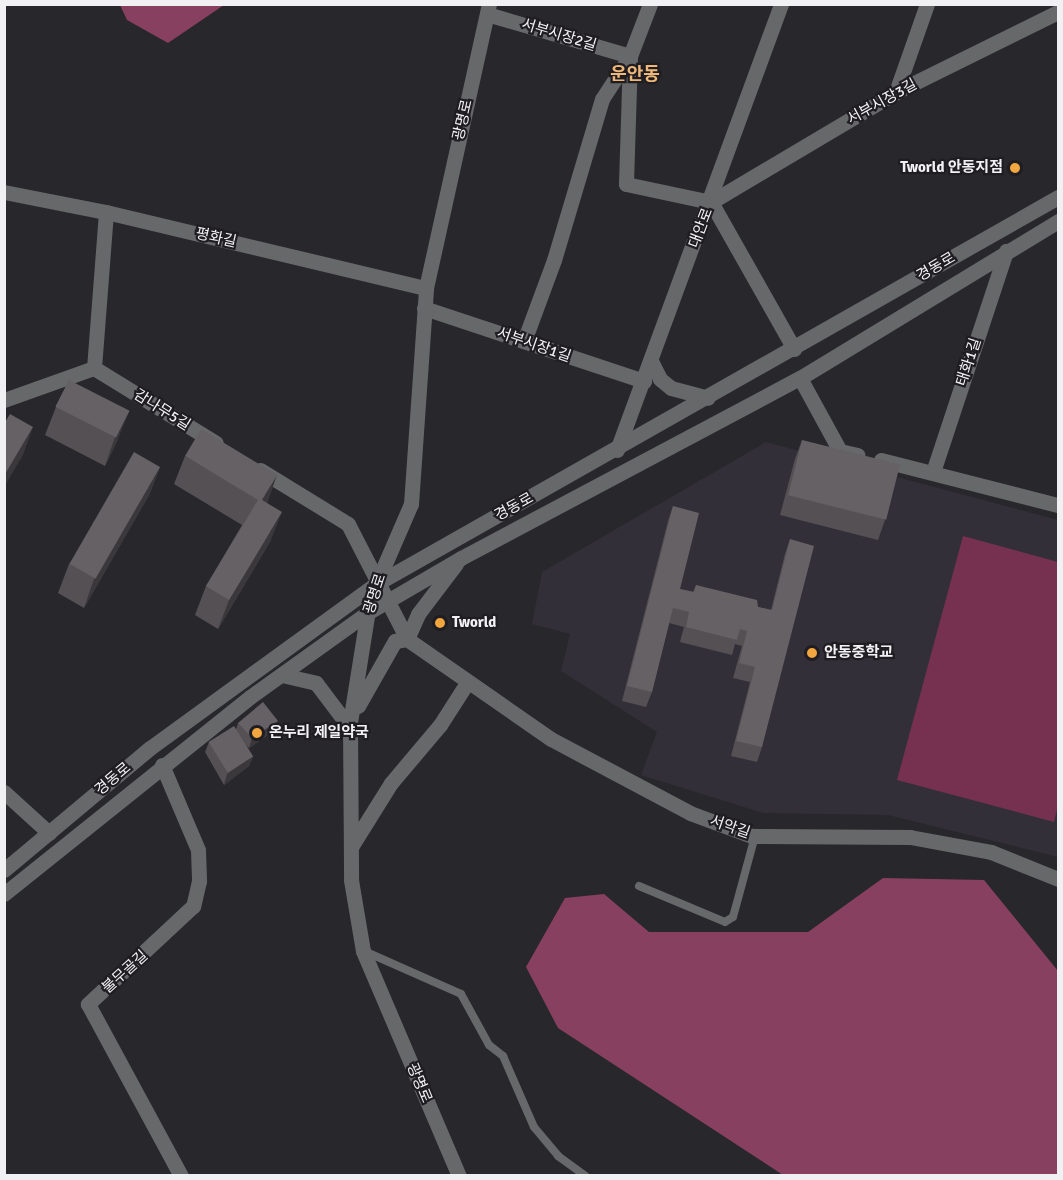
<!DOCTYPE html>
<html>
<head>
<meta charset="utf-8">
<style>
  body { margin:0 }
  #map { position:relative; width:1063px; height:1180px; overflow:hidden; background:#28272b; font-family:Signika,"Noto Sans KR",sans-serif }
  div>[style] { position:absolute }
  .built>* { inset:0; background:#332f39 }
  .green>* { inset:0; background:#763150 }
  .forest>* { inset:0; background:#884060 }
  .service>* { height:8px; margin:-4px; padding:0 4px; transform-origin:4px; border-radius:4px; background:#67686a }
  .minor>* { height:15px; margin:-7.5px; padding:0 7.5px; transform-origin:7.5px; border-radius:7.5px; background:#67686a }
  .tertiary>* { height:15px; margin:-7.5px; padding:0 7.5px; transform-origin:7.5px; border-radius:7.5px; background:#67686a }
  .wall>* { inset:0; background:#545054 }
  .shaded-wall>* { inset:0; background:#3b383c }
  .building>* { inset:0; background:#656165; transform-origin:0 0 }
  .dots>* { width:16px; height:16px; translate:-50% -50%; box-sizing:border-box; border:3px solid #1f1d21; border-radius:50% }
  span { translate:-50% -50%; white-space:nowrap; text-align:center; line-height:1.15; -webkit-text-stroke:4.5px #1f1d21; paint-order:stroke }
  .street-label { font-size:15px; color:#f1f0f3 }
  .poi-label { font-size:15px; color:#f1f0f3; font-weight:700 }
  .right { translate:-100% -50%; text-align:right }
  .left { translate:0 -50%; text-align:left }
  .quarter-label { font-size:18px; color:#edb87a; font-weight:700 }
  .frame { position:absolute; inset:0; border:6px solid #f1f0f3; pointer-events:none }
</style>
</head>
<body>
<div id="map">
  <div class="built">
    <i style="clip-path:polygon(766px 442px,1058px 520px,1058px 857px,888px 815px,763px 813px,641px 775px,657px 732px,561px 671px,570px 634px,532px 624px,542px 572px)"></i>
  </div>
  <div class="green">
    <i style="clip-path:polygon(963px 536px,1058px 562px,1058px 805px,1054px 822px,897px 780px)"></i>
  </div>
  <div class="forest">
    <i style="clip-path:polygon(120px 5px,224px 5px,168px 43px,127px 20px)"></i>
    <i style="clip-path:polygon(883px 878px,984px 880px,1058px 971px,1058px 1175px,783px 1175px,558px 1028px,526px 967px,565px 898px,604px 894px,649px 932px,808px 932px)"></i>
  </div>
  <div class="service">
    <i style="left:639px;top:886px;width:93px;rotate:22.7deg"></i>
    <i style="left:725px;top:922px;width:9px;rotate:-32deg"></i>
    <i style="left:733px;top:917px;width:84px;rotate:-74.8deg"></i>
    <i style="left:364px;top:951px;width:106px;rotate:23.9deg"></i>
    <i style="left:461px;top:994px;width:58px;rotate:61.2deg"></i>
    <i style="left:489px;top:1045px;width:18px;rotate:38deg"></i>
    <i style="left:503px;top:1056px;width:77px;rotate:66.4deg"></i>
    <i style="left:534px;top:1127px;width:38px;rotate:50deg"></i>
    <i style="left:558px;top:1156px;width:34px;rotate:36deg"></i>
  </div>
  <div class="minor">
    <i style="left:650px;top:4px;width:56px;rotate:111deg"></i>
    <i style="left:630px;top:56px;width:128px;rotate:91.8deg"></i>
    <i style="left:626px;top:184px;width:87px;rotate:12deg"></i>
    <i style="left:487px;top:14px;width:149px;rotate:16.4deg"></i>
    <i style="left:630px;top:56px;width:51px;rotate:123.1deg"></i>
    <i style="left:602px;top:99px;width:168px;rotate:106.6deg"></i>
    <i style="left:554px;top:260px;width:86px;rotate:110.3deg"></i>
    <i style="left:896px;top:92px;width:93px;rotate:-70.6deg"></i>
    <i style="left:4px;top:192px;width:104px;rotate:11.1deg"></i>
    <i style="left:106px;top:212px;width:329px;rotate:13.4deg"></i>
    <i style="left:711px;top:202px;width:215px;rotate:-30.7deg"></i>
    <i style="left:896px;top:92px;width:181px;rotate:-26.3deg"></i>
    <i style="left:711px;top:202px;width:169px;rotate:60.5deg"></i>
    <i style="left:424px;top:308px;width:232px;rotate:18.4deg"></i>
    <i style="left:94px;top:368px;width:156px;rotate:-85.6deg"></i>
    <i style="left:800px;top:378px;width:83px;rotate:61.3deg"></i>
    <i style="left:840px;top:451px;width:18px;rotate:13deg"></i>
    <i style="left:4px;top:400px;width:96px;rotate:-19.6deg"></i>
    <i style="left:94px;top:368px;width:143px;rotate:31.6deg"></i>
    <i style="left:881px;top:460px;width:183px;rotate:14.3deg"></i>
    <i style="left:260px;top:470px;width:103px;rotate:31.5deg"></i>
    <i style="left:348px;top:524px;width:129px;rotate:62.8deg"></i>
    <i style="left:407px;top:639px;width:175px;rotate:34.8deg"></i>
    <i style="left:551px;top:739px;width:157px;rotate:28deg"></i>
    <i style="left:690px;top:813px;width:66px;rotate:20.4deg"></i>
    <i style="left:752px;top:836px;width:158px;rotate:0.4deg"></i>
    <i style="left:910px;top:837px;width:82px;rotate:10.5deg"></i>
    <i style="left:991px;top:852px;width:72px;rotate:21.9deg"></i>
    <i style="left:933px;top:472px;width:233px;rotate:-71.7deg"></i>
    <i style="left:162px;top:765px;width:92px;rotate:67deg"></i>
    <i style="left:198px;top:850px;width:31px;rotate:88deg"></i>
    <i style="left:199px;top:881px;width:26px;rotate:103deg"></i>
    <i style="left:193px;top:906px;width:144px;rotate:137deg"></i>
    <i style="left:88px;top:1004px;width:196px;rotate:61.6deg"></i>
    <i style="left:4px;top:792px;width:61px;rotate:42.3deg"></i>
    <i style="left:351px;top:847px;width:75px;rotate:-58deg"></i>
    <i style="left:391px;top:783px;width:76px;rotate:-49.8deg"></i>
    <i style="left:440px;top:725px;width:50px;rotate:-57.3deg"></i>
  </div>
  <div class="tertiary">
    <i style="left:651px;top:361px;width:20px;rotate:63deg"></i>
    <i style="left:660px;top:379px;width:14px;rotate:39deg"></i>
    <i style="left:671px;top:388px;width:38px;rotate:15deg"></i>
    <i style="left:617px;top:450px;width:475px;rotate:-69.8deg"></i>
    <i style="left:375px;top:587px;width:90px;rotate:-66.6deg"></i>
    <i style="left:411px;top:504px;width:217px;rotate:-86deg"></i>
    <i style="left:426px;top:288px;width:291px;rotate:-77.5deg"></i>
    <i style="left:368px;top:610px;width:113px;rotate:99.1deg"></i>
    <i style="left:350px;top:722px;width:158px;rotate:89.6deg"></i>
    <i style="left:351px;top:880px;width:72px;rotate:80.4deg"></i>
    <i style="left:363px;top:951px;width:245px;rotate:66.9deg"></i>
    <i style="left:282px;top:675px;width:35px;rotate:13deg"></i>
    <i style="left:316px;top:683px;width:56px;rotate:52.9deg"></i>
    <i style="left:358px;top:706px;width:75px;rotate:-60.4deg"></i>
    <i style="left:395px;top:641px;width:12px;rotate:-9deg"></i>
    <i style="left:407px;top:639px;width:27px;rotate:-66deg"></i>
    <i style="left:418px;top:614px;width:63px;rotate:-52.8deg"></i>
    <i style="left:4px;top:870px;width:190px;rotate:-39.9deg"></i>
    <i style="left:150px;top:748px;width:279px;rotate:-36deg"></i>
    <i style="left:376px;top:584px;width:784px;rotate:-29.57deg"></i>
    <i style="left:4px;top:894px;width:315px;rotate:-38.7deg"></i>
    <i style="left:250px;top:697px;width:144px;rotate:-35.7deg"></i>
    <i style="left:367px;top:613px;width:109px;rotate:-30.3deg"></i>
    <i style="left:461px;top:558px;width:384px;rotate:-28deg"></i>
    <i style="left:800px;top:378px;width:302px;rotate:-31.3deg"></i>
  </div>
  <div class="wall">
    <i style="clip-path:polygon(69px 380px,118px 439px,105px 466px,45px 435px,56px 407px)"></i>
    <i style="clip-path:polygon(802px 440px,885px 520px,878px 540px,780px 515px,795px 459px)"></i>
    <i style="clip-path:polygon(185px 456px,267px 503px,271px 540px,218px 629px,195px 615px,206px 586px,242px 525px,174px 484px)"></i>
    <i style="clip-path:polygon(160px 467px,149px 495px,84px 608px,58px 593px,69px 564px)"></i>
    <i style="clip-path:polygon(673px 506px,680px 589px,693px 592px,696px 585px,758px 607px,771px 610px,785px 554px,790px 539px,762px 747px,757px 762px,731px 756px,750px 682px,733px 678px,742px 646px,735px 644px,732px 655px,680px 642px,684px 627px,669px 623px,652px 692px,646px 707px,622px 701px,668px 521px)"></i>
    <i style="clip-path:polygon(238px 723px,274px 731px,249px 748px,246px 745px,253px 756px,249px 766px,224px 785px,205px 752px,209px 742px,236px 729px)"></i>
  </div>
  <div class="shaded-wall">
    <i style="clip-path:polygon(129px 411px,118px 439px,105px 466px,115px 437px)"></i>
    <i style="clip-path:polygon(33px 427px,23px 455px,4px 487px,4px 476px)"></i>
    <i style="clip-path:polygon(160px 467px,149px 495px,84px 608px,94px 579px)"></i>
    <i style="clip-path:polygon(277px 475px,267px 504px,262px 500px)"></i>
    <i style="clip-path:polygon(282px 512px,271px 540px,218px 629px,229px 600px)"></i>
    <i style="clip-path:polygon(278px 721px,274px 731px,249px 748px,252px 738px)"></i>
    <i style="clip-path:polygon(253px 756px,249px 766px,224px 785px,227px 774px)"></i>
  </div>
  <div class="building">
    <i style="left:69px;top:380px;width:68px;height:30px;rotate:27deg"></i>
    <i style="clip-path:polygon(10px 414px,33px 427px,4px 476px,4px 424px)"></i>
    <i style="clip-path:polygon(201px 429px,277px 475px,262px 500px,282px 512px,229px 600px,206px 586px,258px 500px,185px 456px)"></i>
    <i style="left:802px;top:440px;width:101px;height:57px;rotate:14deg"></i>
    <i style="left:134px;top:452px;width:30px;height:129px;rotate:30deg"></i>
    <i style="clip-path:polygon(673px 506px,699px 513px,680px 589px,694px 592px,696px 585px,757px 600px,758px 607px,772px 610px,790px 539px,814px 546px,762px 747px,736px 741px,755px 667px,739px 663px,747px 631px,740px 629px,737px 640px,686px 627px,689px 612px,673px 608px,652px 692px,627px 686px)"></i>
    <i style="clip-path:polygon(263px 702px,278px 721px,252px 738px,238px 723px)"></i>
    <i style="left:234px;top:726px;width:36px;height:30px;rotate:58deg"></i>
  </div>
  <div class="dots">
    <i style="left:1015px;top:168px;background:#f1a640"></i>
    <i style="left:440px;top:623px;background:#f1a640"></i>
    <i style="left:812px;top:653px;background:#f1a640"></i>
    <i style="left:257px;top:733px;background:#f1a640"></i>
  </div>
  <div class="street-label">
    <span style="left:559px;top:35px;rotate:17deg">서부시장2길</span>
    <span style="left:882px;top:102px;rotate:-29deg">서부시장3길</span>
    <span style="left:463px;top:120px;rotate:-77deg">광명로</span>
    <span style="left:701px;top:228px;rotate:-69deg">대안로</span>
    <span style="left:216px;top:238px;rotate:13deg">평화길</span>
    <span style="left:936px;top:267px;rotate:-30deg">경동로</span>
    <span style="left:534px;top:345px;rotate:19deg">서부시장1길</span>
    <span style="left:969px;top:362px;rotate:-72deg">태화1길</span>
    <span style="left:162px;top:410px;rotate:32deg">감나무5길</span>
    <span style="left:514px;top:507px;rotate:-29deg">경동로</span>
    <span style="left:375px;top:594px;rotate:-72deg">광명로</span>
    <span style="left:113px;top:779px;rotate:-40deg">경동로</span>
    <span style="left:730px;top:827px;rotate:19deg">서악길</span>
    <span style="left:125px;top:972px;rotate:-42deg">불무골길</span>
    <span style="left:419px;top:1083px;rotate:67deg">광명로</span>
  </div>
  <div class="poi-label">
    <span class="right" style="left:1003px;top:168px">Tworld 안동지점</span>
    <span class="left" style="left:452px;top:623px">Tworld</span>
    <span class="left" style="left:824px;top:653px">안동중학교</span>
    <span class="left" style="left:269px;top:733px">온누리 제일약국</span>
  </div>
  <div class="quarter-label">
    <span style="left:635px;top:74px">운안동</span>
  </div>
  <div class="frame"></div>
</div>
</body>
</html>
